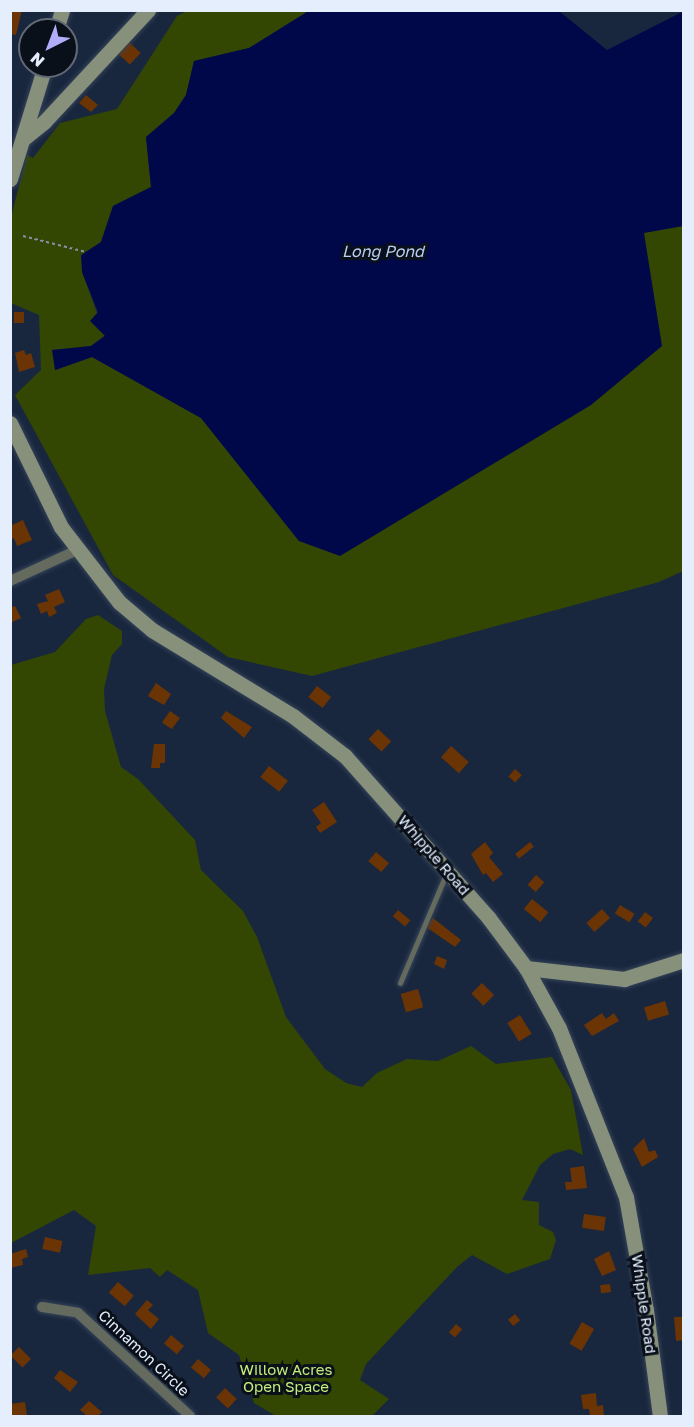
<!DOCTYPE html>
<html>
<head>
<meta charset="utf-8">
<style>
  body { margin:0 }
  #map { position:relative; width:694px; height:1427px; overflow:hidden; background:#19273e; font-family:"Golos Text",sans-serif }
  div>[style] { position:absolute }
  .green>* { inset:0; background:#334703 }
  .water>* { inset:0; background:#00084a }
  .building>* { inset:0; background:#6b3404; transform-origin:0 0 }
  .path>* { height:2px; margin-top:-1px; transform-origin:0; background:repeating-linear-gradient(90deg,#8591a4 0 3px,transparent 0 6px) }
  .roads { filter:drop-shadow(0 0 2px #354359) drop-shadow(0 0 2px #354359) }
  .lane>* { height:5px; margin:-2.5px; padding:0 2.5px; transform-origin:2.5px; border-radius:2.5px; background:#646a5d }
  .street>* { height:10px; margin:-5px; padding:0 5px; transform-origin:5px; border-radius:5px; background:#646a5d }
  .secondary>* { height:15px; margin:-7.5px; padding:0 7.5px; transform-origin:7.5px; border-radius:7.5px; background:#86907b }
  span { translate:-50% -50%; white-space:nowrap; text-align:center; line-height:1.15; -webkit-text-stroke:6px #0a101a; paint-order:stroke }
  .street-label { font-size:15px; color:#e4eefd }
  .park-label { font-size:15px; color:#c4ed7c }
  .water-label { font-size:16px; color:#b9cef5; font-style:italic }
  .frame { position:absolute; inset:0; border:12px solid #e4eefd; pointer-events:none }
  .north { position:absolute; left:18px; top:18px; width:60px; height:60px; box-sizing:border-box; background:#0a101a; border:2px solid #616975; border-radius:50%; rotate:222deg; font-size:16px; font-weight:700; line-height:24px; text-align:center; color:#e4eefd }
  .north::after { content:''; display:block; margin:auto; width:21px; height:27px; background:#b1adfa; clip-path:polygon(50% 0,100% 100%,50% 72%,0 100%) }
</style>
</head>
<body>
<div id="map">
  <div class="green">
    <i style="clip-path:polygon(187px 11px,316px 11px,307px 12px,249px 48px,194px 61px,186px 95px,174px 113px,146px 137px,151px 187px,113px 206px,101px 242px,82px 272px,105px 335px,91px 346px,53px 350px,56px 370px,92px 357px,201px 418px,299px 541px,644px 232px,683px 226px,683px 571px,659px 582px,312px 676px,228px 657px,113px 575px,15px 395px,41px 370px,39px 315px,11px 303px,11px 217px,27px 155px,33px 158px,60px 123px,117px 109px,177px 16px)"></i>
    <i style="clip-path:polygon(98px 615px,122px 631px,122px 644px,112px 655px,104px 689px,105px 711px,121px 767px,138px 779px,195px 840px,201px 870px,243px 911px,257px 937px,286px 1017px,325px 1069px,346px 1083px,362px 1087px,377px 1073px,407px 1059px,438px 1061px,471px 1046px,496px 1064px,552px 1057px,571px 1090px,583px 1155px,570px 1149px,553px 1154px,540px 1165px,522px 1200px,539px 1202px,539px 1225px,553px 1232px,556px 1240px,550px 1259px,507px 1274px,472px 1255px,457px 1267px,366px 1364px,360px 1380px,389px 1399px,372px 1416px,276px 1416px,254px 1403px,239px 1355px,208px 1333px,198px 1290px,167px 1270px,160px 1277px,150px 1268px,88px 1275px,96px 1226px,74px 1210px,11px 1243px,11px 665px,55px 652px,86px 619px)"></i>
  </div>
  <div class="water">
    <i style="clip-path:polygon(316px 10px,559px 11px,607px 50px,684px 11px,683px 226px,644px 233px,662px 346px,591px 405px,340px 556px,299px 541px,201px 418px,92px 357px,55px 370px,52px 350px,91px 346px,105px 336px,90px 321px,98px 312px,82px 272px,81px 255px,101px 242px,113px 206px,151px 187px,146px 137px,174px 113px,186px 95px,194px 61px,249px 48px,307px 12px)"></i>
  </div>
  <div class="building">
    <i style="clip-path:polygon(10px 10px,22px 10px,16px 35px,10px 34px)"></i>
    <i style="left:129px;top:42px;width:16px;height:16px;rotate:43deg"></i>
    <i style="clip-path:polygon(86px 95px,98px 105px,91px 112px,79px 103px)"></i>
    <i style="left:14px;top:312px;width:10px;height:11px"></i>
    <i style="clip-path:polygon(24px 350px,26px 355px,31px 353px,35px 367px,19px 372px,15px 353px)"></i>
    <i style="clip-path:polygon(23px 520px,32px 540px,17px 546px,14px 538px,10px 540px,10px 526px)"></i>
    <i style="clip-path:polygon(59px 589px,65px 602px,54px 607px,57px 613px,49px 617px,47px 611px,41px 614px,37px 604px,48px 601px,45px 595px)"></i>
    <i style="clip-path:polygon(15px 606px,21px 618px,10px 623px,10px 608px)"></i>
    <i style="clip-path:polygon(156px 683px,171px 694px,164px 705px,148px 696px)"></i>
    <i style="left:317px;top:686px;width:18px;height:14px;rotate:38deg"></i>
    <i style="left:170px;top:711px;width:12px;height:14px;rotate:35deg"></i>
    <i style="clip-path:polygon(226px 711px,252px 727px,244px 738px,221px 718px)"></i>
    <i style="left:378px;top:729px;width:18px;height:14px;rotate:43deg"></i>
    <i style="clip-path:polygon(154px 744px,165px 744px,165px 763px,160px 763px,160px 768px,151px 768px)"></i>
    <i style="left:451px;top:746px;width:24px;height:15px;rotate:42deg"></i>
    <i style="left:269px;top:766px;width:24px;height:14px;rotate:38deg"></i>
    <i style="left:515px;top:769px;width:9px;height:10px;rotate:41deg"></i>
    <i style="clip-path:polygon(324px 802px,337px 822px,320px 833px,316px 827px,321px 823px,312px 810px)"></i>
    <i style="clip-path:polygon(485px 842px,493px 853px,489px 857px,503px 874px,493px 882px,486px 873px,483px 875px,471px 854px)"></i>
    <i style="left:530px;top:842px;width:6px;height:19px;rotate:51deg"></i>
    <i style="left:376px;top:852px;width:17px;height:12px;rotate:40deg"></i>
    <i style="left:536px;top:875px;width:11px;height:13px;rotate:41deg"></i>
    <i style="left:532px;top:899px;width:21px;height:13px;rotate:39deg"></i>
    <i style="left:620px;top:905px;width:17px;height:10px;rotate:31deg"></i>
    <i style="left:602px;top:909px;width:12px;height:21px;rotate:48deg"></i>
    <i style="left:398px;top:910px;width:16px;height:8px;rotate:40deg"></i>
    <i style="left:645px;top:912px;width:10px;height:12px;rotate:37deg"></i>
    <i style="clip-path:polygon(433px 918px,461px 940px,455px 947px,426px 927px)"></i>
    <i style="clip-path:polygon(437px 956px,447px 960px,444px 969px,434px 964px)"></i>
    <i style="left:482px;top:983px;width:17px;height:15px;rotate:45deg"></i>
    <i style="left:418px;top:989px;width:19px;height:18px;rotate:74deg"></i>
    <i style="left:665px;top:1001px;width:14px;height:22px;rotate:73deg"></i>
    <i style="clip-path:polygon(602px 1013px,606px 1019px,614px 1013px,619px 1021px,592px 1036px,584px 1025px)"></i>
    <i style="left:520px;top:1015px;width:22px;height:15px;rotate:58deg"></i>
    <i style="clip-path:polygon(644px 1138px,649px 1152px,655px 1150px,658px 1157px,642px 1167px,633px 1149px)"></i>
    <i style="clip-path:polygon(584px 1166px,587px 1188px,566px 1190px,565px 1182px,572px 1182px,570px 1168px)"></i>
    <i style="left:584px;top:1214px;width:22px;height:14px;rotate:8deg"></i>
    <i style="left:45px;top:1237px;width:18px;height:12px;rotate:13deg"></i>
    <i style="clip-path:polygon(26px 1249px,28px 1257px,22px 1259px,23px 1265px,10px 1268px,10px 1254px)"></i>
    <i style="clip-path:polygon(609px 1251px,616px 1270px,602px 1276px,594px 1259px)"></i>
    <i style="left:118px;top:1282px;width:21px;height:14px;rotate:41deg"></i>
    <i style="left:610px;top:1284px;width:8px;height:10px;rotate:83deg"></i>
    <i style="clip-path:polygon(147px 1300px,153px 1305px,148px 1310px,159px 1319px,151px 1329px,135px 1314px)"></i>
    <i style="left:515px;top:1314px;width:8px;height:9px;rotate:50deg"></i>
    <i style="clip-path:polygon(674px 1317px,684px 1317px,684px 1340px,676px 1341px)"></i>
    <i style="left:582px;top:1322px;width:14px;height:25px;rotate:30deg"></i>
    <i style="left:456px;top:1324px;width:8px;height:11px;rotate:40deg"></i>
    <i style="left:171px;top:1335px;width:17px;height:11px;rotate:40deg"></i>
    <i style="left:19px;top:1347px;width:17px;height:12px;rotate:45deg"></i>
    <i style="left:198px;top:1359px;width:17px;height:11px;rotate:40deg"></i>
    <i style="clip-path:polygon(60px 1370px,78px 1382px,70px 1392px,54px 1378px)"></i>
    <i style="left:225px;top:1388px;width:16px;height:13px;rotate:43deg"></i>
    <i style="clip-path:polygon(596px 1393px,597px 1406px,603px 1405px,604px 1416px,590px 1416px,589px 1409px,583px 1409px,581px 1395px)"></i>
    <i style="clip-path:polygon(89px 1401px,102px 1412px,98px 1416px,87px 1416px,80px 1410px)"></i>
    <i style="clip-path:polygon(25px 1402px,27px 1416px,10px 1416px,10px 1404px)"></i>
  </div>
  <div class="path">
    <i style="left:23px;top:236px;width:65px;rotate:14.3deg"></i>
  </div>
  <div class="roads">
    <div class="lane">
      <i style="left:400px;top:983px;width:118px;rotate:-67.1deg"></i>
    </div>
    <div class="street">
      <i style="left:10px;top:581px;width:74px;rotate:-24.8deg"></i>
      <i style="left:42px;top:1307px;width:36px;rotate:9deg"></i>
      <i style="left:78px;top:1313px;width:152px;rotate:42.6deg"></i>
    </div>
    <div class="secondary">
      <i style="left:56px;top:30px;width:21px;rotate:-73deg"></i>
      <i style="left:23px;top:139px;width:27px;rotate:-39deg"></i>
      <i style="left:44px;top:122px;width:153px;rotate:-47.1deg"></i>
      <i style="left:10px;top:179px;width:118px;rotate:-72.8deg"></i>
      <i style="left:10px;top:423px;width:116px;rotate:63.9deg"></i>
      <i style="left:61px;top:527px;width:95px;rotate:52.3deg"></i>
      <i style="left:119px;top:602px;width:43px;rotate:40.3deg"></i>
      <i style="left:152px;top:630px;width:165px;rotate:31.4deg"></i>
      <i style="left:293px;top:716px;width:66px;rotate:37.6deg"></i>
      <i style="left:345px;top:756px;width:215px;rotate:48.4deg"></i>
      <i style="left:488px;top:917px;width:64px;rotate:53.3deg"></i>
      <i style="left:526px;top:968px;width:68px;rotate:61.2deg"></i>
      <i style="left:559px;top:1028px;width:182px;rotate:68.4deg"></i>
      <i style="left:626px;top:1197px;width:115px;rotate:80deg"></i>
      <i style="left:646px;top:1310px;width:107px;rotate:82.5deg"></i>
      <i style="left:526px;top:968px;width:99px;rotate:6.4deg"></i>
      <i style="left:624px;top:979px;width:63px;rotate:-17.6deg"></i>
    </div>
  </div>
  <div class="street-label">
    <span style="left:434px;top:855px;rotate:49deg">Whipple Road</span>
    <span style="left:644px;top:1304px;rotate:82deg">Whipple Road</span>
    <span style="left:144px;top:1353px;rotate:43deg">Cinnamon Circle</span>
  </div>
  <div class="park-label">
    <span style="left:286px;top:1378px">Willow Acres<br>Open Space</span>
  </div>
  <div class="water-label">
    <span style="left:383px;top:251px">Long Pond</span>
  </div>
  <div class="frame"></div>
  <div class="north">N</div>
</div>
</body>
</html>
